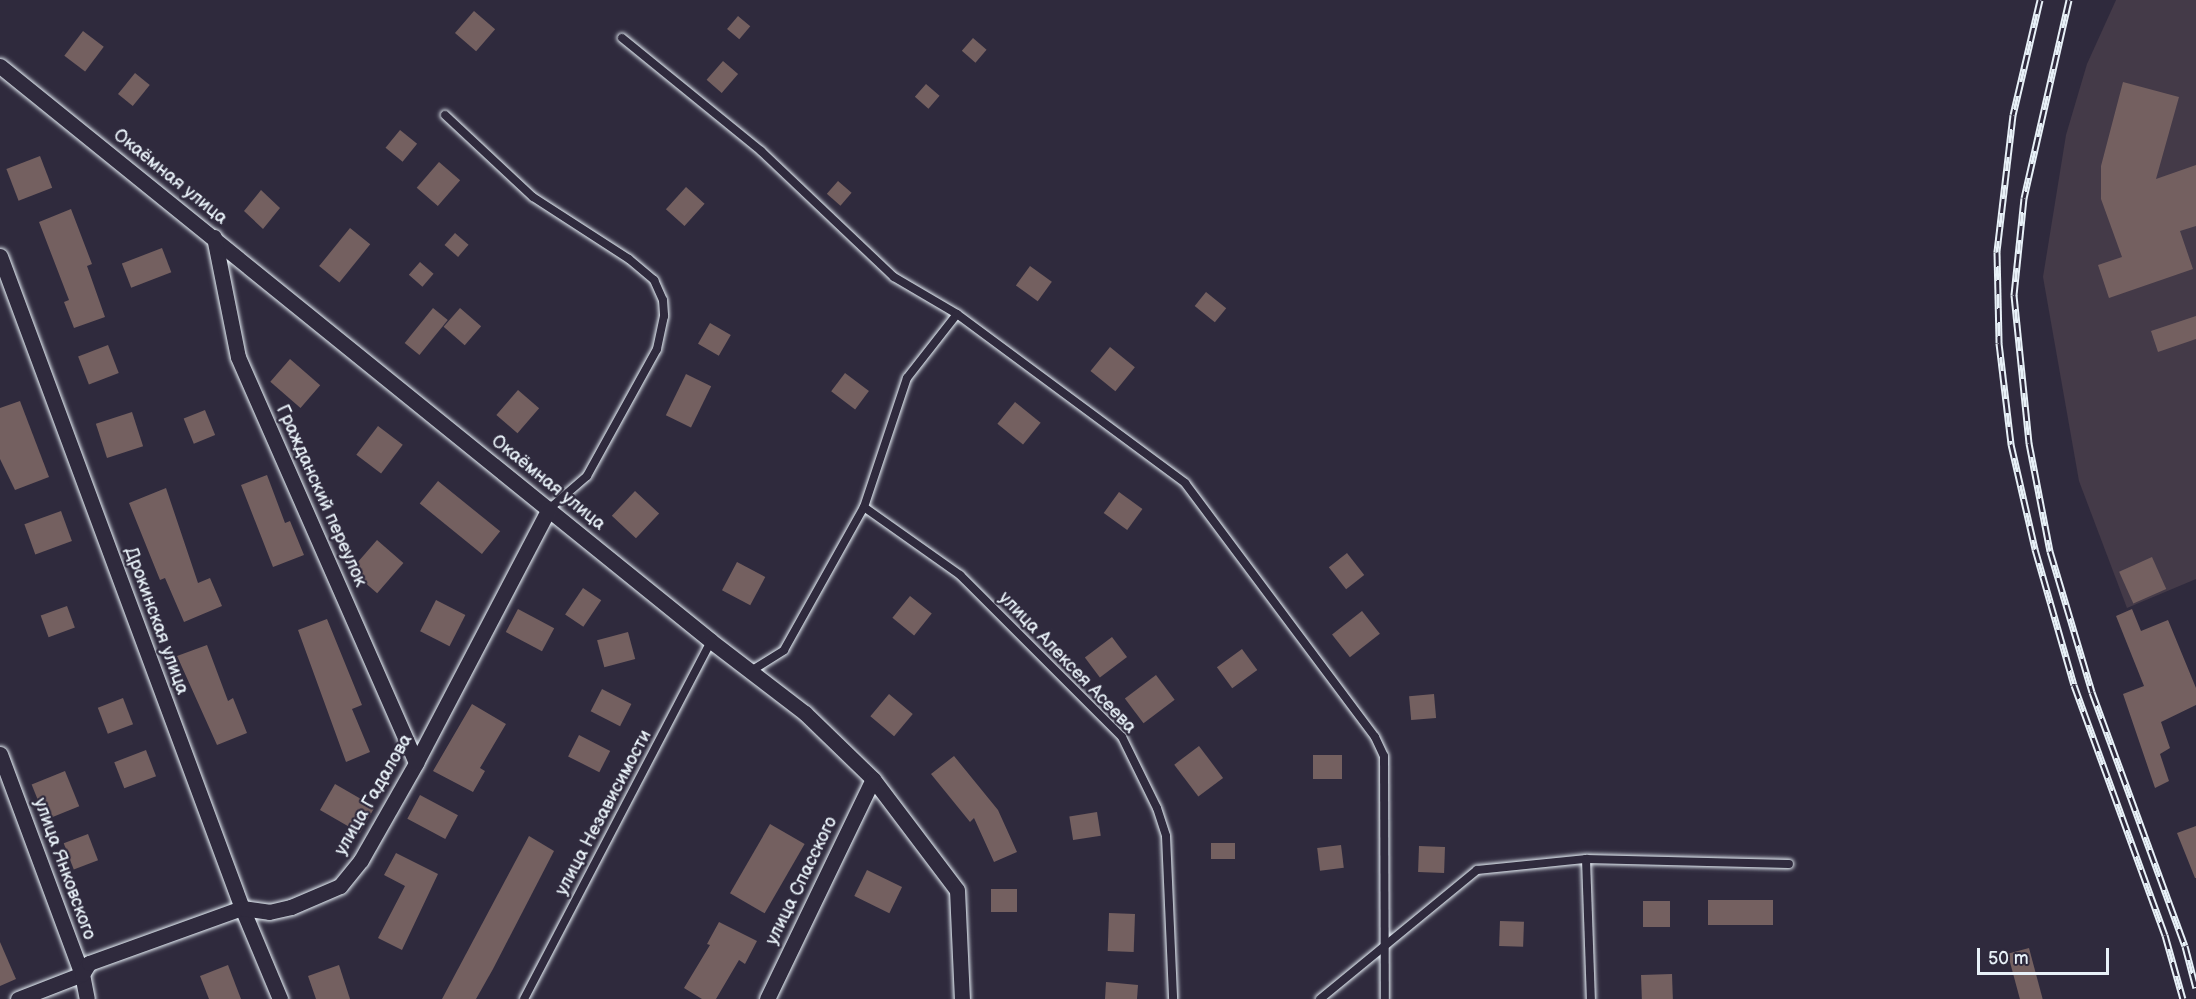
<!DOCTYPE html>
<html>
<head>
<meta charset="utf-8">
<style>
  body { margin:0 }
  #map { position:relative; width:2196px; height:999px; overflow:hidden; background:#2f2a3d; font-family:"Balsamiq Sans",sans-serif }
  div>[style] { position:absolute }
  .built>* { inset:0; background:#443a48 }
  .building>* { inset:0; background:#746060; transform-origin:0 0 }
  .roads { filter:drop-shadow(0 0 2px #e8f1f8) drop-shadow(0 0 2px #e8f1f8) }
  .service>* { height:8px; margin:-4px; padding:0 4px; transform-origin:4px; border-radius:4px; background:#2f2a3d }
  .minor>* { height:15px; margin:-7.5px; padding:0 7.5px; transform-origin:7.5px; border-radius:7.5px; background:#2f2a3d }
  .rail>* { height:7px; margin-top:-3.5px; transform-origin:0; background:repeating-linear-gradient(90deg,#2f2a3d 0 14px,#e8f1f8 0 28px); box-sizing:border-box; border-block:2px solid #e8f1f8 }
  span { translate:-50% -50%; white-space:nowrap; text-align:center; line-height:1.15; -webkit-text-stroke:4.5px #2f2a3d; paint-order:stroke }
  .street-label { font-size:18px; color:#e8f1f8 }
  .scale { position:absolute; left:1977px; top:948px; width:132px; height:27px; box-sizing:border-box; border:3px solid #e8f1f8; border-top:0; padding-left:8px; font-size:18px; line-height:21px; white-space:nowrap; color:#e8f1f8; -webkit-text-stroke:4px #2f2a3d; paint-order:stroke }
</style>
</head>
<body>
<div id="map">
  <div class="built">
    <i style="clip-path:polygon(2116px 0,2196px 0,2196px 579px,2127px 608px,2079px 481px,2043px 277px,2066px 135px,2087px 64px)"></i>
  </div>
  <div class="building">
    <i style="left:474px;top:11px;width:28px;height:29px;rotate:41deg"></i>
    <i style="left:738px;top:16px;width:16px;height:17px;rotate:40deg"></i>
    <i style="left:83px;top:31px;width:26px;height:31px;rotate:37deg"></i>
    <i style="left:973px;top:38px;width:18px;height:17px;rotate:41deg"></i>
    <i style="left:723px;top:61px;width:20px;height:25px;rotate:41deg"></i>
    <i style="left:135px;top:73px;width:19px;height:27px;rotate:39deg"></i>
    <i style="clip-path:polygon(2123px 82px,2179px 97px,2156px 179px,2196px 165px,2196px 226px,2180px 231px,2193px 269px,2109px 298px,2098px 265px,2122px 257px,2101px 199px,2101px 166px)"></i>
    <i style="left:926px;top:84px;width:18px;height:17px;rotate:41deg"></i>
    <i style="left:400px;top:130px;width:22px;height:23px;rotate:39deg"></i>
    <i style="left:40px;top:156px;width:34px;height:36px;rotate:69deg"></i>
    <i style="left:439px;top:162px;width:28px;height:34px;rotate:41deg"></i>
    <i style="left:838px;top:181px;width:18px;height:17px;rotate:41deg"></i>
    <i style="left:686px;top:187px;width:25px;height:30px;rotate:42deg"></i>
    <i style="clip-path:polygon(261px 190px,280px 208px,263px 229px,244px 211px)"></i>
    <i style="clip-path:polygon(71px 209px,92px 264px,87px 266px,105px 317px,74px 328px,64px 302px,69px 300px,39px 222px)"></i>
    <i style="left:350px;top:228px;width:26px;height:49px;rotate:39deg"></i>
    <i style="left:455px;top:233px;width:18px;height:16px;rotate:41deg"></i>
    <i style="left:162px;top:248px;width:26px;height:43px;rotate:69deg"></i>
    <i style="left:420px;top:262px;width:18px;height:17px;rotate:41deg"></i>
    <i style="left:1030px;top:266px;width:27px;height:24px;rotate:36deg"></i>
    <i style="left:1206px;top:292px;width:26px;height:18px;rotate:39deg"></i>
    <i style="left:433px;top:308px;width:19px;height:45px;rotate:39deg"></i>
    <i style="left:460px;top:308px;width:28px;height:25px;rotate:41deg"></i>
    <i style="clip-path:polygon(2196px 316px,2196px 339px,2158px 352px,2151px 331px)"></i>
    <i style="left:710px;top:323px;width:24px;height:24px;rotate:30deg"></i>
    <i style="left:108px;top:345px;width:30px;height:32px;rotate:69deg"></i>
    <i style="left:1110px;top:347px;width:32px;height:31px;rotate:39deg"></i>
    <i style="left:290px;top:359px;width:40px;height:30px;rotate:41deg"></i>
    <i style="left:845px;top:373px;width:30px;height:23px;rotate:37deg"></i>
    <i style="left:686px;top:374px;width:28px;height:46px;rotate:26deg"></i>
    <i style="left:518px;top:390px;width:28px;height:33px;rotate:41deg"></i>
    <i style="clip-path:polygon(20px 401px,49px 477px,15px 490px,0 459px,0 408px)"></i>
    <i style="left:1015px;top:402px;width:33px;height:28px;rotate:39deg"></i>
    <i style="left:205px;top:410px;width:27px;height:23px;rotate:68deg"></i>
    <i style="left:132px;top:412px;width:36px;height:38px;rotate:72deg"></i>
    <i style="left:378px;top:426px;width:31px;height:36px;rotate:37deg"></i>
    <i style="clip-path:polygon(267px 475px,285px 523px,290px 521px,304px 555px,273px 567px,241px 485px)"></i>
    <i style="left:438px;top:481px;width:80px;height:29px;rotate:39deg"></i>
    <i style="clip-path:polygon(166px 488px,198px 583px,210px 578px,222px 606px,184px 622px,165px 578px,160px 580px,129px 503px)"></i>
    <i style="left:635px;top:491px;width:33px;height:34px;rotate:43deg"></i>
    <i style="left:1119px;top:492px;width:29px;height:26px;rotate:36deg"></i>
    <i style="left:61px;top:511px;width:32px;height:39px;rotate:70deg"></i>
    <i style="left:377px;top:540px;width:35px;height:40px;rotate:41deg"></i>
    <i style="left:1347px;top:553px;width:28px;height:23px;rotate:52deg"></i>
    <i style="left:2152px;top:557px;width:35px;height:36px;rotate:66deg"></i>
    <i style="left:737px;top:562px;width:32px;height:32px;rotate:28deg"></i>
    <i style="left:583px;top:588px;width:22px;height:32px;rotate:34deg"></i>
    <i style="left:910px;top:596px;width:28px;height:28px;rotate:39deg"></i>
    <i style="left:436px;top:600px;width:33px;height:35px;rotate:27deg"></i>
    <i style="left:67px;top:606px;width:23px;height:28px;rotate:70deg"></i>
    <i style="left:518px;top:609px;width:41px;height:26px;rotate:28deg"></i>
    <i style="clip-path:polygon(2132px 609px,2141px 631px,2168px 620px,2196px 688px,2196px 705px,2161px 722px,2170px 748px,2160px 754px,2169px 781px,2155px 788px,2123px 694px,2144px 686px,2116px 616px)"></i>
    <i style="left:1362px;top:611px;width:29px;height:38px;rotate:52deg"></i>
    <i style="clip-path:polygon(327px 619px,362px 705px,352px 709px,370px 752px,346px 762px,298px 630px)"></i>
    <i style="left:628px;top:632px;width:28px;height:32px;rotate:75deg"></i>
    <i style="left:1112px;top:637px;width:25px;height:34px;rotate:53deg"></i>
    <i style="clip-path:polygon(207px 645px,228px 701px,233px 698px,247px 733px,217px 745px,177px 656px)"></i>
    <i style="left:1242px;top:649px;width:26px;height:31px;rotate:54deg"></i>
    <i style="left:1156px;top:675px;width:31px;height:39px;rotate:53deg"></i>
    <i style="left:602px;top:689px;width:33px;height:25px;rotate:27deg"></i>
    <i style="left:889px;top:694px;width:31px;height:29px;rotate:40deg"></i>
    <i style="left:1434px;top:694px;width:24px;height:25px;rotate:85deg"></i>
    <i style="left:123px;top:698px;width:28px;height:27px;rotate:69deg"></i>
    <i style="clip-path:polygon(472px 704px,506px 724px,480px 768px,485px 771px,473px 792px,433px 771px)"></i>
    <i style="left:579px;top:735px;width:35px;height:24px;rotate:27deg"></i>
    <i style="left:1199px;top:746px;width:40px;height:31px;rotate:53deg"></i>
    <i style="left:146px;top:750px;width:28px;height:34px;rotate:69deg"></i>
    <i style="left:1313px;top:755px;width:29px;height:24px"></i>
    <i style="clip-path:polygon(954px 756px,998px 810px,1017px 852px,994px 862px,974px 818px,970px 822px,931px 774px)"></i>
    <i style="left:65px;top:771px;width:38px;height:36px;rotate:68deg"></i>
    <i style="left:335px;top:784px;width:46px;height:30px;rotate:30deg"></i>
    <i style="left:420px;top:795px;width:43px;height:27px;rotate:28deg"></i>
    <i style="left:1097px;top:812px;width:24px;height:28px;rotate:81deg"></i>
    <i style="left:770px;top:824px;width:40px;height:80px;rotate:30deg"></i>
    <i style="clip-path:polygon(2196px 826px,2196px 878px,2195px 878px,2177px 833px)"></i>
    <i style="left:88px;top:834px;width:28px;height:26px;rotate:69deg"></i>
    <i style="clip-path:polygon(529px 836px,554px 851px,493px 969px,476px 999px,442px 999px)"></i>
    <i style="left:1235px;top:843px;width:16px;height:24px;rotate:90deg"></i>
    <i style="left:1341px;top:845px;width:23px;height:24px;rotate:83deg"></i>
    <i style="left:1419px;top:846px;width:26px;height:26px;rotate:2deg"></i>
    <i style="clip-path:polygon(396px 853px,438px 874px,402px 950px,378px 938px,405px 886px,384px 875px)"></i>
    <i style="left:867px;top:870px;width:39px;height:29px;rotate:26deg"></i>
    <i style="left:991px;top:889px;width:26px;height:23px"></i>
    <i style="left:1773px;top:900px;width:25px;height:65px;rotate:90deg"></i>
    <i style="left:1643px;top:901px;width:27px;height:26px"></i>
    <i style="left:1109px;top:913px;width:26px;height:38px;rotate:2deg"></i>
    <i style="left:1500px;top:921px;width:24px;height:25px;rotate:2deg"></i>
    <i style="clip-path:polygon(719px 922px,757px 941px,745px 964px,739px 960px,716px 999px,702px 999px,684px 988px,710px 945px,707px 944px)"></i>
    <i style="clip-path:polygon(0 942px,16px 979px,0 986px)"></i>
    <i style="left:2029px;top:948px;width:53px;height:22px;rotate:75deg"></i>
    <i style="clip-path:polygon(228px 965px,241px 999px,209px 999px,200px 976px)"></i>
    <i style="clip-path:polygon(339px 965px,350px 999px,316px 999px,308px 976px)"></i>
    <i style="left:1672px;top:974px;width:25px;height:31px;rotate:88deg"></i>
    <i style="clip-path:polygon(1106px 982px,1138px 985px,1137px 999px,1105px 999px)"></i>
  </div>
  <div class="roads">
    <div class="service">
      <i style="left:622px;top:38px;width:179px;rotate:39.1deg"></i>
      <i style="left:761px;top:151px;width:183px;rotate:43.5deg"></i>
      <i style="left:894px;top:277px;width:73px;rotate:30.4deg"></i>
      <i style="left:445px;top:115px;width:120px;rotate:43deg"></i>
      <i style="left:533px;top:197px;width:114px;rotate:32.9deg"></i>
      <i style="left:629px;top:259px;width:33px;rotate:40deg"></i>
      <i style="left:654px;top:280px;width:22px;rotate:66deg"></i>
      <i style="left:663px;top:300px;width:16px;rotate:86deg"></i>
      <i style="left:664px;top:316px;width:34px;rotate:102deg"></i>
      <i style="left:657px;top:349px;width:145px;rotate:118.9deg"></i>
      <i style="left:587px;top:476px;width:50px;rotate:139deg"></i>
      <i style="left:864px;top:507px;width:118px;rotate:35.3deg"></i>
      <i style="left:960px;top:575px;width:229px;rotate:45deg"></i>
      <i style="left:1122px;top:737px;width:79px;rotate:63.8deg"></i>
      <i style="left:1157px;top:808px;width:29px;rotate:72deg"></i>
      <i style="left:1166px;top:836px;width:163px;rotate:87.5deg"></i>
      <i style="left:751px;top:671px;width:39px;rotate:-32deg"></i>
      <i style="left:784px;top:650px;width:164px;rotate:-60.8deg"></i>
      <i style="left:864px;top:507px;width:136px;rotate:-71.6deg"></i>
      <i style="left:907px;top:378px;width:81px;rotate:-52deg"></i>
      <i style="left:957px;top:314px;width:284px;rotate:36.5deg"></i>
      <i style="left:1185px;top:483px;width:317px;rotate:53.2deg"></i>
      <i style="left:1375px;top:737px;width:21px;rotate:65deg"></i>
      <i style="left:1384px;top:756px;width:243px;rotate:89.8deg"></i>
      <i style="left:1586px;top:859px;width:140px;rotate:88deg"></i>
      <i style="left:524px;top:999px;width:404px;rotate:-62.4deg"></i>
      <i style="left:1320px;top:999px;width:203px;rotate:-39.4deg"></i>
      <i style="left:1477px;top:870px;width:110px;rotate:-5.8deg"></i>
      <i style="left:1586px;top:859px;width:203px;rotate:1.4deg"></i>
    </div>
    <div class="minor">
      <i style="left:0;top:66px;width:914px;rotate:38.96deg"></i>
      <i style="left:711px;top:641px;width:118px;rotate:37.5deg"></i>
      <i style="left:805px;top:713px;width:95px;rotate:44.1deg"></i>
      <i style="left:873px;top:779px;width:139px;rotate:52.9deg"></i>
      <i style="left:957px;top:890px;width:109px;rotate:87.4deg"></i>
      <i style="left:214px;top:237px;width:122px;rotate:78.7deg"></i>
      <i style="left:238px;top:357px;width:443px;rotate:66.3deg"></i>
      <i style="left:0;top:256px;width:695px;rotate:69.64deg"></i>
      <i style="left:242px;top:908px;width:99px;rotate:67.3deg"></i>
      <i style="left:0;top:754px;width:235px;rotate:69.6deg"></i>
      <i style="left:82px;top:974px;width:25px;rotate:79deg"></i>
      <i style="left:18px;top:999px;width:69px;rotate:-21.3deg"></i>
      <i style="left:82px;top:974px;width:13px;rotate:-58deg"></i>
      <i style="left:89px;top:963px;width:163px;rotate:-19.8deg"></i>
      <i style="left:242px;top:908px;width:27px;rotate:8deg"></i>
      <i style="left:269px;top:912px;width:23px;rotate:-13deg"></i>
      <i style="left:291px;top:907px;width:53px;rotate:-23.2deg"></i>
      <i style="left:340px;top:886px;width:33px;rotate:-51deg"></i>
      <i style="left:361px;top:860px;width:112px;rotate:-60.4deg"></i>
      <i style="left:416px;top:763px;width:287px;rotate:-62.4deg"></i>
      <i style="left:767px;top:999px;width:244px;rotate:-64.3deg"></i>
    </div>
  </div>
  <div class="rail">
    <i style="left:2040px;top:0;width:118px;rotate:103.2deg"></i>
    <i style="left:2013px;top:115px;width:138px;rotate:96.7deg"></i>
    <i style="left:1997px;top:252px;width:91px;rotate:88.7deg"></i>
    <i style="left:1999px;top:343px;width:102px;rotate:83.2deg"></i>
    <i style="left:2011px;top:444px;width:108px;rotate:77.1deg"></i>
    <i style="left:2035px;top:549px;width:141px;rotate:74deg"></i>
    <i style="left:2074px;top:685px;width:266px;rotate:70deg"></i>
    <i style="left:2165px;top:935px;width:66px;rotate:74.3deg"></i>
    <i style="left:2069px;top:0;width:203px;rotate:102.8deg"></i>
    <i style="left:2024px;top:198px;width:98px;rotate:95.9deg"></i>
    <i style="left:2014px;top:295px;width:149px;rotate:84.2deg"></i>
    <i style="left:2029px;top:443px;width:110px;rotate:79deg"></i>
    <i style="left:2050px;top:551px;width:147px;rotate:73.4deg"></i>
    <i style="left:2092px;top:692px;width:270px;rotate:69.9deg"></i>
    <i style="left:2185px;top:946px;width:43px;rotate:75.3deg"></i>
  </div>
  <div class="street-label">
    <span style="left:170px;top:177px;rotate:39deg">Окаёмная улица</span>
    <span style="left:548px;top:483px;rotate:39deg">Окаёмная улица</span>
    <span style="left:321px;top:496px;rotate:66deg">Гражданский переулок</span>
    <span style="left:156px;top:621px;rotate:70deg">Дрокинская улица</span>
    <span style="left:1067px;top:663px;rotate:46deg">улица Алексея Асеева</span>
    <span style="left:374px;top:795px;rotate:-60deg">улица Гадалова</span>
    <span style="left:604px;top:813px;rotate:-62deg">улица Независимости</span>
    <span style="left:64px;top:869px;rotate:70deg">улица Янковского</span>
    <span style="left:802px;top:881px;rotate:-64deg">улица Спасского</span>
  </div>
  <div class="scale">50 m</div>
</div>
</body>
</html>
